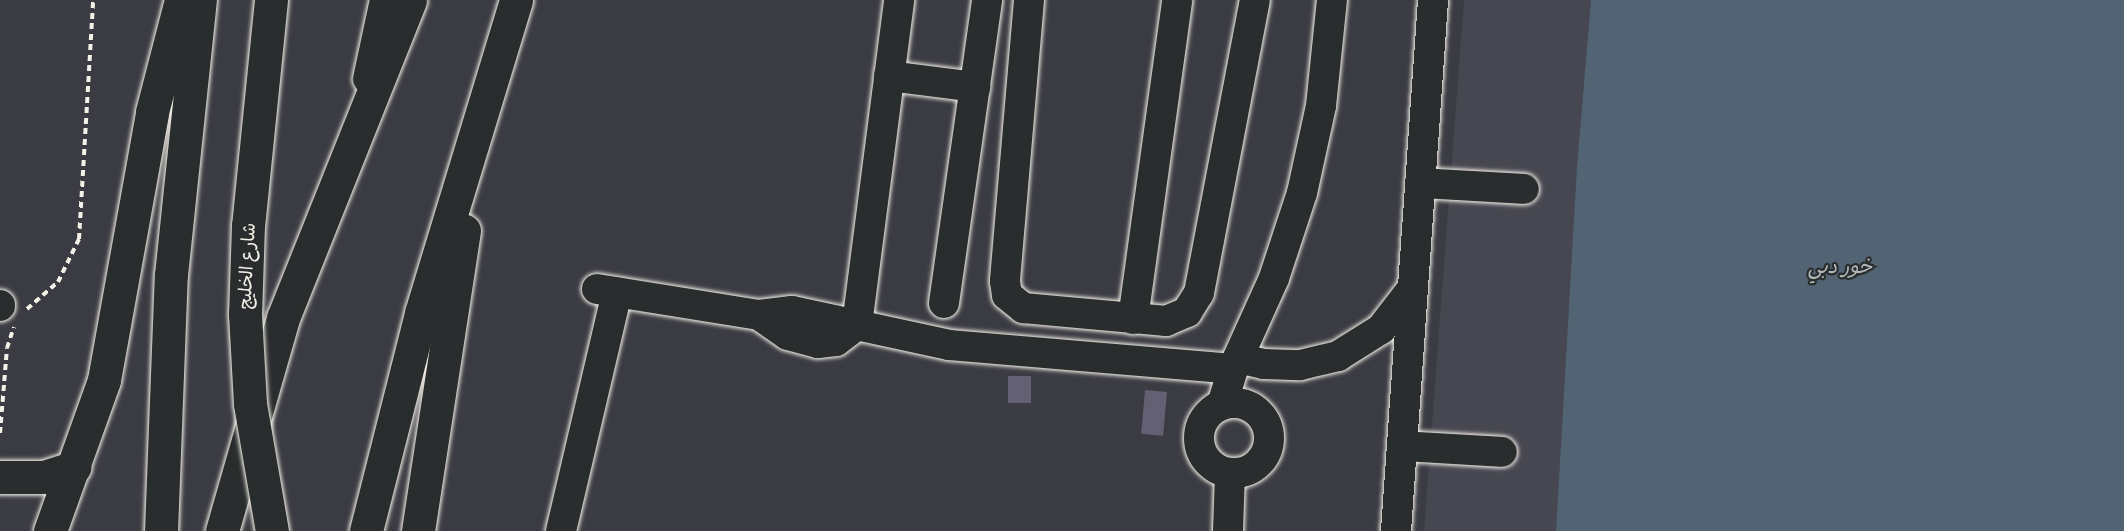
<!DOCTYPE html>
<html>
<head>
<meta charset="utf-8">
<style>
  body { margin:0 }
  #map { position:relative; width:2124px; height:531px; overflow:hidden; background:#3b3c43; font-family:Itim,"Playpen Sans Arabic",sans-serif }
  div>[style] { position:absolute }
  .built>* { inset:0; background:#474751 }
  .water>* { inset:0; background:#526474 }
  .building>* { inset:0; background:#636073; transform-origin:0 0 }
  .path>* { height:4px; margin-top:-2px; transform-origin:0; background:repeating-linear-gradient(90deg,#f4f1e8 0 6px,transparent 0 10.5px) }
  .roads { filter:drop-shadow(0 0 2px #f4f1e8) drop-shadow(0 0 2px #f4f1e8) }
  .minor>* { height:30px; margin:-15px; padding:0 15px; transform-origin:15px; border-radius:15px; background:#2a2d2e }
  .minor>.ring { margin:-15px; padding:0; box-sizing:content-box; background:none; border:30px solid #2a2d2e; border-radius:50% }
  .major>* { height:33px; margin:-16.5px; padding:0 16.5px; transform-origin:16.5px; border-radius:16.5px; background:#2a2d2e }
  .highway>* { height:33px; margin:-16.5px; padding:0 16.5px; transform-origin:16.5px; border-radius:16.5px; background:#2a2d2e }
  .bridges { filter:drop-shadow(0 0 2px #f4f1e8) drop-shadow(0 0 2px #f4f1e8) }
  .major-bridge>* { height:33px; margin:-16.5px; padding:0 16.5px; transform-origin:16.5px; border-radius:16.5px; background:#2a2d2e }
  span { translate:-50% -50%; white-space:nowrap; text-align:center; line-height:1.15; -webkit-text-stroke:4.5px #2a2d2e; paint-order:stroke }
  .street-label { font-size:18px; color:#f4f1e8 }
  .water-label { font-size:20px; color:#b3b9ba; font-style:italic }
</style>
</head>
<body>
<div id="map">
  <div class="built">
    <i style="clip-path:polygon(1464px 0,1591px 0,1577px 166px,1556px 531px,1424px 531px)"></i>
  </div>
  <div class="water">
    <i style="clip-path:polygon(1591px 0,2124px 0,2124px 531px,1556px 531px,1577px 166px)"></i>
  </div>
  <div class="building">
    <i style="left:1008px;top:376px;width:23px;height:27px"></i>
    <i style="left:1145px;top:390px;width:22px;height:44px;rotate:5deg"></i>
  </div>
  <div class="path">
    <i style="left:27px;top:309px;width:41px;rotate:-41.1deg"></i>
    <i style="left:58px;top:282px;width:48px;rotate:-64deg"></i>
    <i style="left:79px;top:239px;width:239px;rotate:-86.6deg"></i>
    <i style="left:0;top:433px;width:85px;rotate:-85.3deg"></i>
    <i style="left:7px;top:348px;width:22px;rotate:-72deg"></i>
  </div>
  <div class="roads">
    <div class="minor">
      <i style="left:1029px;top:0;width:282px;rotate:94.9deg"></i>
      <i style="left:1005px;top:281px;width:14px;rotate:82deg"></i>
      <i style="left:1007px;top:295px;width:21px;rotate:39deg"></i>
      <i style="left:1023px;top:308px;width:144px;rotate:5.2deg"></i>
      <i style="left:1166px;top:321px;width:23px;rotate:-23deg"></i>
      <i style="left:1187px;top:312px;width:22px;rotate:-58deg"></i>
      <i style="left:1199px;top:293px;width:298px;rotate:-79.2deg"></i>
      <i style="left:889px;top:76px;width:87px;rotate:7.3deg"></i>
      <i style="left:368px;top:79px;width:81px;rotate:-77.9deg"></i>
      <i style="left:1420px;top:183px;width:104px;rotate:3.3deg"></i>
      <i style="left:597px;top:289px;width:164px;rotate:9.1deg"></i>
      <i style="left:759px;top:315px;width:33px;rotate:-7deg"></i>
      <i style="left:792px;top:311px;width:161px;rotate:12.2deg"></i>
      <i style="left:949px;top:345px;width:285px;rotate:4.8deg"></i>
      <i style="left:944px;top:303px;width:306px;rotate:-81.9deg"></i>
      <i style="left:0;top:305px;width:1px;rotate:90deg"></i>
      <i style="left:759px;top:315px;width:35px;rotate:35deg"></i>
      <i style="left:788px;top:335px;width:31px;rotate:15deg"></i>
      <i style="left:818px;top:343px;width:18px;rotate:-6deg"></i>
      <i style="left:836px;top:341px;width:26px;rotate:-37deg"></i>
      <i style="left:857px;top:325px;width:328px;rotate:-82.6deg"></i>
      <i style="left:1133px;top:319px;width:322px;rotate:-82.1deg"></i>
      <i style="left:1238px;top:358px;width:27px;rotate:13deg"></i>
      <i style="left:1264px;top:364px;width:36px;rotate:2deg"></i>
      <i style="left:1300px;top:365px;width:39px;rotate:-13deg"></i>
      <i style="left:1338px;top:356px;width:51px;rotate:-32.1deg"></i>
      <i style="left:1381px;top:329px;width:49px;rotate:-52.4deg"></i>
      <i class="ring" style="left:1199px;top:403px;width:40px;height:40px"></i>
      <i style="left:1222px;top:405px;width:38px;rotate:-73deg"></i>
      <i style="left:1233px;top:369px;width:100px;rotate:-65.7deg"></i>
      <i style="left:1274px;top:278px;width:89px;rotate:-71.8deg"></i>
      <i style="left:1302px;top:193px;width:89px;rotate:-77.7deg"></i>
      <i style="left:1321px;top:106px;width:107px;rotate:-84.1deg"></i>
      <i style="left:1402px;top:446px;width:100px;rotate:3.4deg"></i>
      <i style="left:561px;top:531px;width:245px;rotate:-76.8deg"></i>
      <i style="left:1228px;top:531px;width:57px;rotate:-88deg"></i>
      <i style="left:1396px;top:531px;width:532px;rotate:-86.01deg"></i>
    </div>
    <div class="major">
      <i style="left:0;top:477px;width:44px"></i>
      <i style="left:44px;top:477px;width:32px;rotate:-18deg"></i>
      <i style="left:50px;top:531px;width:160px;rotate:-70.3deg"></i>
      <i style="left:104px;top:380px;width:272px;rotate:-79.8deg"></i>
      <i style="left:152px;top:112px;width:116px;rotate:-75.5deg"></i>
      <i style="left:161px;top:531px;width:256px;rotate:-87.8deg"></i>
      <i style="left:171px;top:275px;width:277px;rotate:-84deg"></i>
    </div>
    <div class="highway">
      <i style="left:222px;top:531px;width:222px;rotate:-74deg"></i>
      <i style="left:283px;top:318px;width:342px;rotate:-68.2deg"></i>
      <i style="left:366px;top:531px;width:225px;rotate:-75.8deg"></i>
      <i style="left:421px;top:313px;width:327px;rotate:-73.1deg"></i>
      <i style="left:418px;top:531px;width:304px;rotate:-81.3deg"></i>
    </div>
  </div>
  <div class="bridges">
    <div class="major-bridge">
      <i style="left:271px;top:0;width:226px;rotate:95.8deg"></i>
      <i style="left:248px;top:225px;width:89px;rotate:91.9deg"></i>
      <i style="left:245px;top:314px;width:90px;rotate:86.8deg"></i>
      <i style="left:250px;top:404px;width:129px;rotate:80.2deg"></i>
    </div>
  </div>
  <div class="street-label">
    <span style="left:247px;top:266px;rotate:-87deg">شارع الخليج</span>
  </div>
  <div class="water-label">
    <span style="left:1840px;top:266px">خور دبي</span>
  </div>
</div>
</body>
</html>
